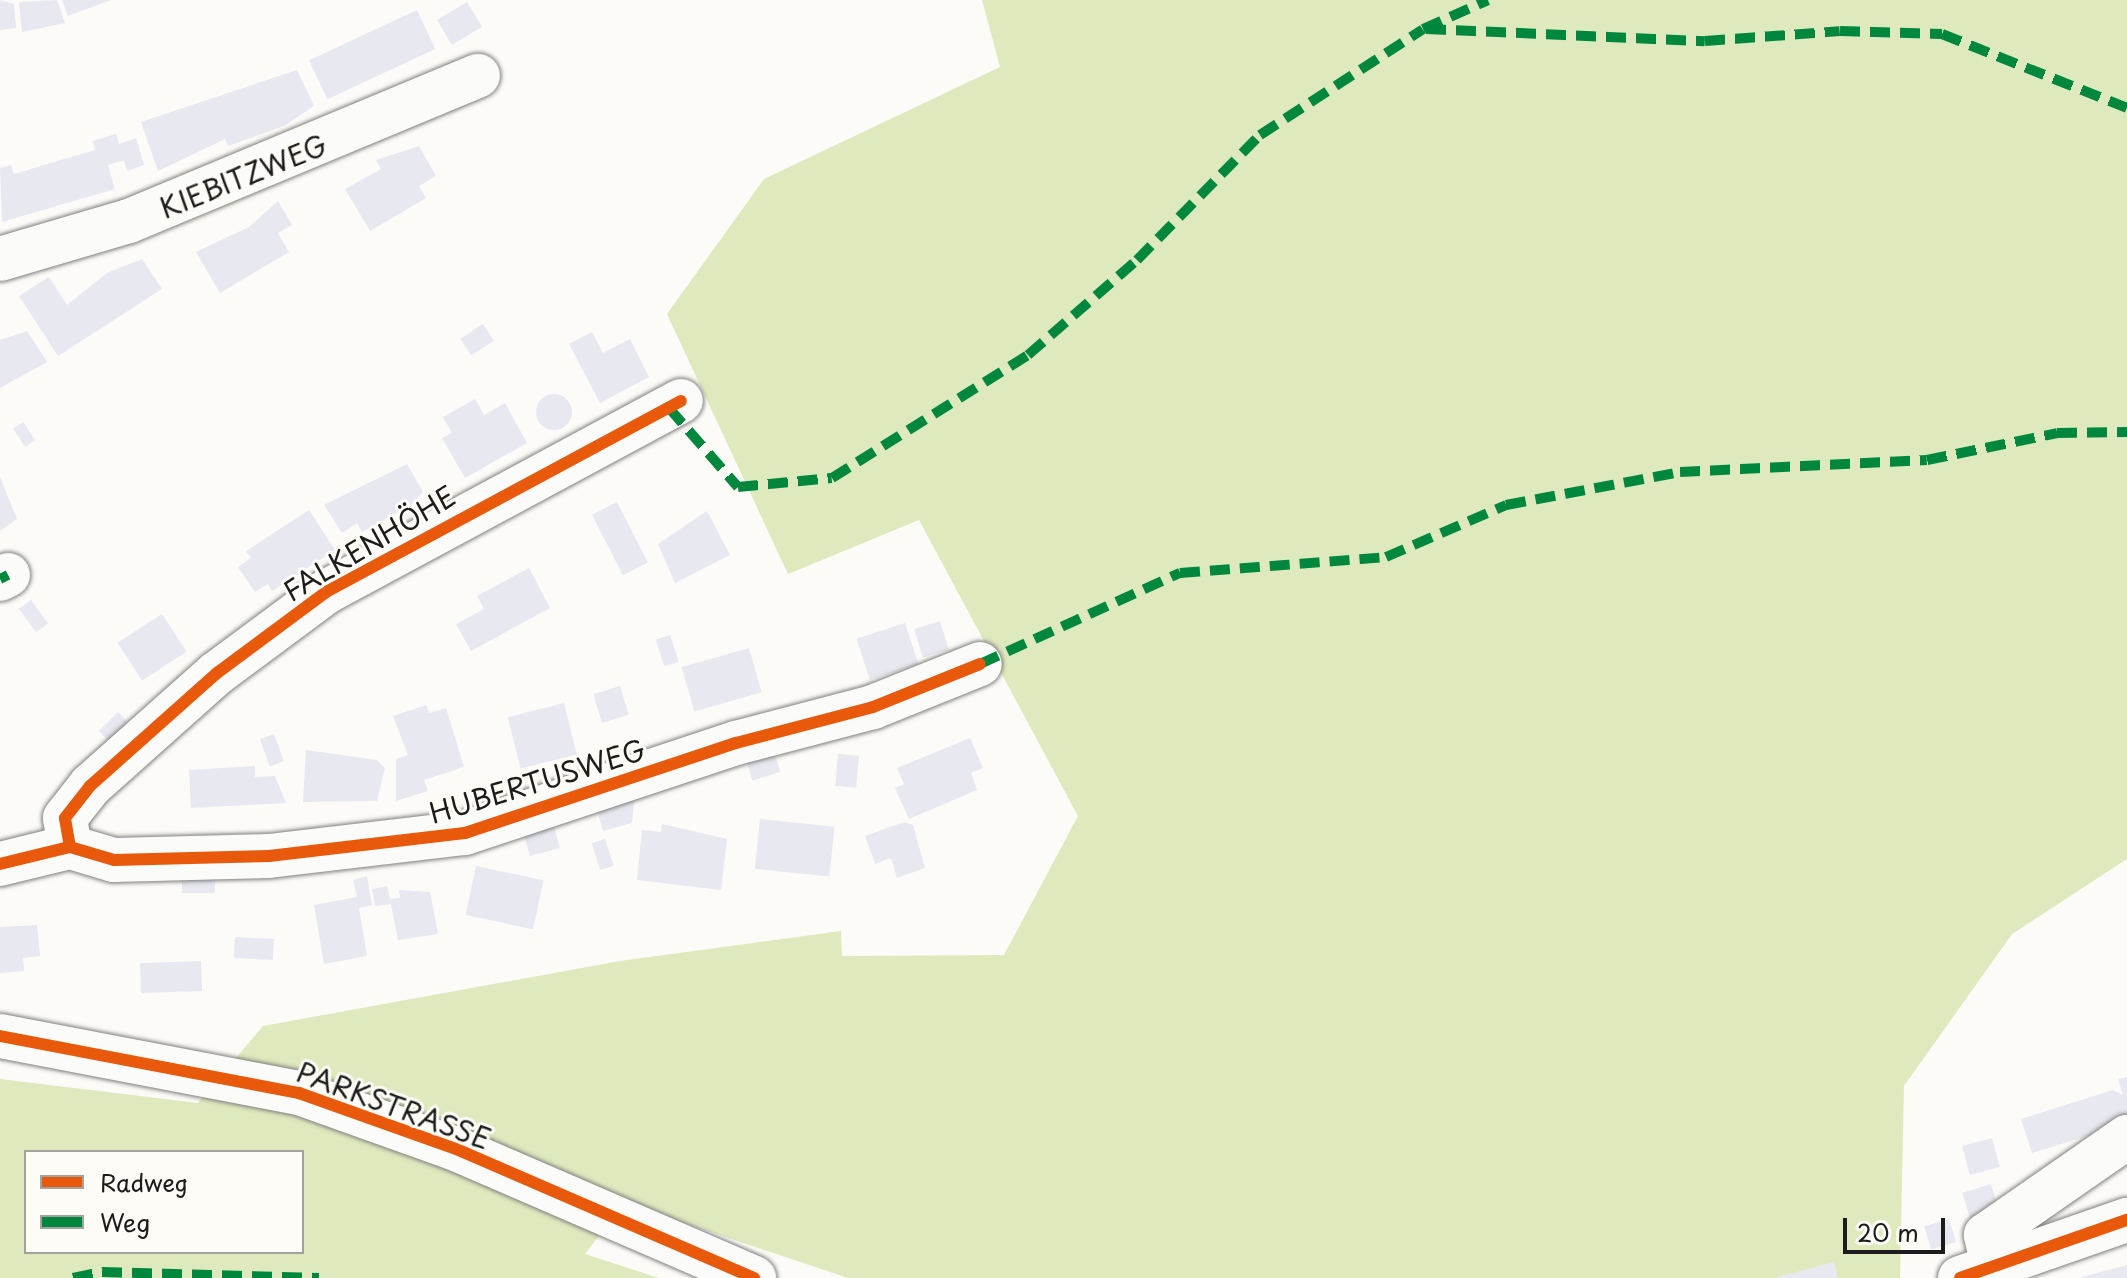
<!DOCTYPE html>
<html>
<head>
<meta charset="utf-8">
<style>
  body { margin:0 }
  #map { position:relative; width:2127px; height:1278px; overflow:hidden; background:#fcfbf8; font-family:"Playpen Sans",sans-serif }
  div>[style] { position:absolute }
  .green>* { inset:0; background:#dee9be }
  .building>* { inset:0; background:#e7e8f0; transform-origin:0 0 }
  .round { border-radius:50% }
  .roads { filter:drop-shadow(0 0 2px #81807f) drop-shadow(0 0 2px #81807f) }
  .minor>* { height:44px; margin:-22px; padding:0 22px; transform-origin:22px; border-radius:22px; background:#fbfbf9 }
  .quiet>* { height:10px; margin-top:-5px; transform-origin:0; background:repeating-linear-gradient(90deg,#00873e 0 20px,transparent 0 30px) }
  .cycleway>* { height:12px; margin:-6px; padding:0 6px; transform-origin:6px; border-radius:6px; background:#e8590c }
  span { translate:-50% -50%; white-space:nowrap; text-align:center; line-height:1.15; -webkit-text-stroke:6px #fdfcf7; paint-order:stroke }
  .street-label { font-size:28px; color:#1c1c1c }
  .legend { position:absolute; left:24px; top:1150px; width:280px; height:104px; box-sizing:border-box; background:#fdfcf7; border:2px solid #a3a29f; margin:0; padding:10px 14px; list-style:none; font-size:24px; color:#1c1c1c }
  .legend li { display:flex; align-items:center; gap:16px; height:40px }
  .legend b { width:40px; border:2px solid #a3a29f }
  .scale { position:absolute; left:1843px; top:1218px; width:102px; height:36px; box-sizing:border-box; border:4px solid #1c1c1c; border-top:0; padding-left:10px; font-size:24px; line-height:28px; white-space:nowrap; color:#1c1c1c; -webkit-text-stroke:6px #fdfcf7; paint-order:stroke }
</style>
</head>
<body>
<div id="map">
  <div class="green">
    <i style="clip-path:polygon(evenodd,982px 0,2127px 0,2127px 859px,2012px 934px,1904px 1086px,1900px 1278px,848px 1278px,624px 1203px,585px 1254px,659px 1278px,0 1278px,0 1079px,198px 1103px,263px 1026px,620px 961px,841px 931px,842px 956px,1004px 955px,1078px 816px,919px 520px,788px 574px,667px 314px,764px 179px,1000px 67px,982px 0,26px 1152px,302px 1152px,302px 1252px,26px 1252px,26px 1152px)"></i>
  </div>
  <div class="building">
    <i style="clip-path:polygon(0 0,14px 4px,16px 28px,0 30px)"></i>
    <i style="clip-path:polygon(57px 0,65px 23px,22px 32px,19px 2px)"></i>
    <i style="clip-path:polygon(62px 0,111px 0,68px 16px)"></i>
    <i style="left:467px;top:2px;width:29px;height:35px;rotate:59deg"></i>
    <i style="left:417px;top:10px;width:43px;height:119px;rotate:65deg"></i>
    <i style="clip-path:polygon(297px 70px,314px 106px,284px 126px,228px 146px,225px 139px,158px 171px,141px 122px)"></i>
    <i style="clip-path:polygon(116px 134px,119px 144px,136px 138px,144px 165px,127px 171px,124px 160px,108px 165px,115px 189px,2px 222px,0 168px,11px 165px,14px 174px,95px 150px,93px 141px)"></i>
    <i style="clip-path:polygon(419px 146px,436px 176px,419px 186px,426px 198px,370px 231px,345px 189px,381px 169px,376px 160px)"></i>
    <i style="clip-path:polygon(278px 201px,292px 225px,278px 233px,289px 252px,220px 293px,196px 252px,249px 227px)"></i>
    <i style="clip-path:polygon(142px 259px,162px 289px,58px 356px,19px 296px,49px 277px,67px 305px,107px 273px)"></i>
    <i style="left:483px;top:324px;width:20px;height:27px;rotate:57deg"></i>
    <i style="clip-path:polygon(27px 331px,47px 362px,0 388px,0 340px)"></i>
    <i style="clip-path:polygon(592px 332px,603px 353px,630px 339px,649px 377px,600px 403px,569px 344px)"></i>
    <i class="round" style="left:536px;top:394px;width:36px;height:36px"></i>
    <i style="clip-path:polygon(475px 399px,484px 415px,505px 403px,527px 443px,465px 478px,442px 438px,452px 433px,443px 417px)"></i>
    <i style="left:23px;top:422px;width:22px;height:12px;rotate:56deg"></i>
    <i style="clip-path:polygon(407px 464px,423px 492px,411px 505px,362px 532px,357px 523px,342px 533px,324px 505px)"></i>
    <i style="clip-path:polygon(0 477px,17px 519px,0 531px)"></i>
    <i style="left:617px;top:502px;width:68px;height:28px;rotate:63deg"></i>
    <i style="clip-path:polygon(309px 510px,335px 550px,272px 591px,268px 584px,255px 592px,238px 567px,251px 558px,246px 551px)"></i>
    <i style="clip-path:polygon(707px 511px,730px 555px,675px 583px,658px 544px)"></i>
    <i style="clip-path:polygon(529px 568px,550px 608px,471px 651px,456px 624px,484px 609px,477px 596px)"></i>
    <i style="left:31px;top:600px;width:29px;height:15px;rotate:54deg"></i>
    <i style="left:162px;top:614px;width:45px;height:53px;rotate:57deg"></i>
    <i style="left:940px;top:621px;width:30px;height:27px;rotate:73deg"></i>
    <i style="left:905px;top:623px;width:43px;height:51px;rotate:72deg"></i>
    <i style="left:670px;top:635px;width:28px;height:15px;rotate:72deg"></i>
    <i style="left:749px;top:648px;width:46px;height:70px;rotate:74deg"></i>
    <i style="left:620px;top:686px;width:30px;height:28px;rotate:73deg"></i>
    <i style="left:564px;top:703px;width:53px;height:58px;rotate:76deg"></i>
    <i style="clip-path:polygon(426px 705px,429px 713px,446px 708px,464px 767px,424px 780px,428px 791px,396px 801px,396px 759px,408px 755px,393px 716px)"></i>
    <i style="left:118px;top:712px;width:16px;height:27px;rotate:45deg"></i>
    <i style="left:274px;top:734px;width:29px;height:15px;rotate:70deg"></i>
    <i style="clip-path:polygon(970px 738px,983px 768px,971px 773px,977px 790px,909px 819px,895px 788px,904px 784px,897px 768px)"></i>
    <i style="clip-path:polygon(306px 750px,377px 760px,385px 768px,377px 801px,303px 802px)"></i>
    <i style="left:774px;top:752px;width:21px;height:29px;rotate:73deg"></i>
    <i style="left:838px;top:754px;width:21px;height:32px;rotate:5deg"></i>
    <i style="clip-path:polygon(255px 766px,255px 777px,275px 776px,286px 803px,191px 808px,189px 770px)"></i>
    <i style="clip-path:polygon(635px 791px,632px 823px,603px 831px,595px 802px)"></i>
    <i style="left:552px;top:819px;width:30px;height:31px;rotate:75deg"></i>
    <i style="left:760px;top:819px;width:75px;height:50px;rotate:6deg"></i>
    <i style="clip-path:polygon(904px 822px,913px 825px,925px 868px,897px 878px,891px 858px,875px 864px,865px 836px)"></i>
    <i style="clip-path:polygon(662px 824px,727px 839px,721px 890px,637px 880px,642px 830px,661px 832px)"></i>
    <i style="left:605px;top:839px;width:28px;height:14px;rotate:72deg"></i>
    <i style="left:476px;top:866px;width:69px;height:50px;rotate:12deg"></i>
    <i style="clip-path:polygon(367px 876px,372px 905px,359px 908px,367px 956px,324px 964px,314px 905px,357px 897px,353px 880px)"></i>
    <i style="left:182px;top:877px;width:33px;height:16px"></i>
    <i style="clip-path:polygon(387px 886px,390px 899px,400px 898px,399px 890px,430px 892px,438px 934px,398px 940px,391px 904px,375px 906px,372px 889px)"></i>
    <i style="clip-path:polygon(37px 925px,40px 956px,23px 958px,24px 971px,0 973px,0 927px)"></i>
    <i style="left:235px;top:937px;width:39px;height:21px;rotate:3deg"></i>
    <i style="left:201px;top:961px;width:30px;height:61px;rotate:88deg"></i>
    <i style="clip-path:polygon(2127px 1077px,2127px 1124px,2032px 1153px,2021px 1119px,2113px 1090px,2123px 1095px,2118px 1079px)"></i>
    <i style="left:1992px;top:1138px;width:30px;height:31px;rotate:75deg"></i>
    <i style="left:1991px;top:1184px;width:28px;height:30px;rotate:73deg"></i>
    <i style="left:1949px;top:1219px;width:24px;height:26px;rotate:73deg"></i>
    <i style="clip-path:polygon(1834px 1262px,1838px 1278px,1777px 1278px,1777px 1277px)"></i>
    <i style="clip-path:polygon(2127px 1265px,2127px 1278px,2082px 1278px,2082px 1277px)"></i>
  </div>
  <div class="roads">
    <div class="minor">
      <i style="left:0;top:259px;width:134px;rotate:-16.4deg"></i>
      <i style="left:129px;top:221px;width:378px;rotate:-22.6deg"></i>
      <i style="left:0;top:579px;width:9px;rotate:-27deg"></i>
      <i style="left:70px;top:847px;width:29px;rotate:-100deg"></i>
      <i style="left:65px;top:818px;width:41px;rotate:-52deg"></i>
      <i style="left:90px;top:786px;width:170px;rotate:-41.7deg"></i>
      <i style="left:217px;top:673px;width:136px;rotate:-36.6deg"></i>
      <i style="left:326px;top:592px;width:403px;rotate:-28.3deg"></i>
      <i style="left:0;top:864px;width:72px;rotate:-13.7deg"></i>
      <i style="left:70px;top:847px;width:46px;rotate:16.5deg"></i>
      <i style="left:114px;top:860px;width:155px;rotate:-1.5deg"></i>
      <i style="left:269px;top:856px;width:197px;rotate:-6.7deg"></i>
      <i style="left:465px;top:833px;width:286px;rotate:-18.4deg"></i>
      <i style="left:736px;top:743px;width:142px;rotate:-14.7deg"></i>
      <i style="left:873px;top:707px;width:115px;rotate:-21.9deg"></i>
      <i style="left:0;top:1036px;width:304px;rotate:10.8deg"></i>
      <i style="left:299px;top:1093px;width:167px;rotate:19.6deg"></i>
      <i style="left:456px;top:1149px;width:325px;rotate:23.4deg"></i>
      <i style="left:1993px;top:1266px;width:32px;rotate:-103deg"></i>
      <i style="left:1986px;top:1235px;width:172px;rotate:-34.8deg"></i>
      <i style="left:1960px;top:1278px;width:177px;rotate:-19.2deg"></i>
    </div>
  </div>
  <div class="quiet">
    <i style="left:1426px;top:29px;width:279px;rotate:2.5deg"></i>
    <i style="left:1705px;top:41px;width:135px;rotate:-4.2deg"></i>
    <i style="left:1840px;top:31px;width:102px;rotate:1.7deg"></i>
    <i style="left:1942px;top:34px;width:199px;rotate:21.8deg"></i>
    <i style="left:669px;top:408px;width:105px;rotate:48.9deg"></i>
    <i style="left:738px;top:487px;width:94px;rotate:-5.5deg"></i>
    <i style="left:832px;top:478px;width:231px;rotate:-32.1deg"></i>
    <i style="left:1028px;top:355px;width:145px;rotate:-41.1deg"></i>
    <i style="left:1137px;top:260px;width:175px;rotate:-45.5deg"></i>
    <i style="left:1260px;top:135px;width:194px;rotate:-33deg"></i>
    <i style="left:1423px;top:29px;width:71px;rotate:-24deg"></i>
    <i style="left:0;top:579px;width:9px;rotate:-27deg"></i>
    <i style="left:980px;top:664px;width:220px;rotate:-24.5deg"></i>
    <i style="left:1180px;top:573px;width:207px;rotate:-4.4deg"></i>
    <i style="left:1386px;top:557px;width:131px;rotate:-23.4deg"></i>
    <i style="left:1506px;top:505px;width:177px;rotate:-10.7deg"></i>
    <i style="left:1680px;top:472px;width:247px;rotate:-2.8deg"></i>
    <i style="left:1927px;top:460px;width:133px;rotate:-11.7deg"></i>
    <i style="left:2057px;top:433px;width:70px;rotate:-0.8deg"></i>
    <i style="left:73px;top:1278px;width:30px;rotate:-12deg"></i>
    <i style="left:102px;top:1272px;width:217px;rotate:1.6deg"></i>
  </div>
  <div class="cycleway">
    <i style="left:70px;top:847px;width:29px;rotate:-100deg"></i>
    <i style="left:65px;top:818px;width:41px;rotate:-52deg"></i>
    <i style="left:90px;top:786px;width:170px;rotate:-41.7deg"></i>
    <i style="left:217px;top:673px;width:136px;rotate:-36.6deg"></i>
    <i style="left:326px;top:592px;width:403px;rotate:-28.3deg"></i>
    <i style="left:0;top:864px;width:72px;rotate:-13.7deg"></i>
    <i style="left:70px;top:847px;width:46px;rotate:16.5deg"></i>
    <i style="left:114px;top:860px;width:155px;rotate:-1.5deg"></i>
    <i style="left:269px;top:856px;width:197px;rotate:-6.7deg"></i>
    <i style="left:465px;top:833px;width:286px;rotate:-18.4deg"></i>
    <i style="left:736px;top:743px;width:142px;rotate:-14.7deg"></i>
    <i style="left:873px;top:707px;width:115px;rotate:-21.9deg"></i>
    <i style="left:0;top:1036px;width:304px;rotate:10.8deg"></i>
    <i style="left:299px;top:1093px;width:167px;rotate:19.6deg"></i>
    <i style="left:456px;top:1149px;width:325px;rotate:23.4deg"></i>
    <i style="left:1960px;top:1278px;width:177px;rotate:-19.2deg"></i>
  </div>
  <div class="street-label">
    <span style="left:243px;top:176px;rotate:-22deg">KIEBITZWEG</span>
    <span style="left:369px;top:543px;rotate:-31deg">FALKENHÖHE</span>
    <span style="left:537px;top:781px;rotate:-17deg">HUBERTUSWEG</span>
    <span style="left:394px;top:1105px;rotate:20deg">PARKSTRASSE</span>
  </div>
  <ul class="legend">
  <li><b style="height:10px;background:#e8590c"></b>Radweg</li>
  <li><b style="height:10px;background:#00873e"></b>Weg</li>
  </ul>
  <div class="scale">20 m</div>
</div>
</body>
</html>
